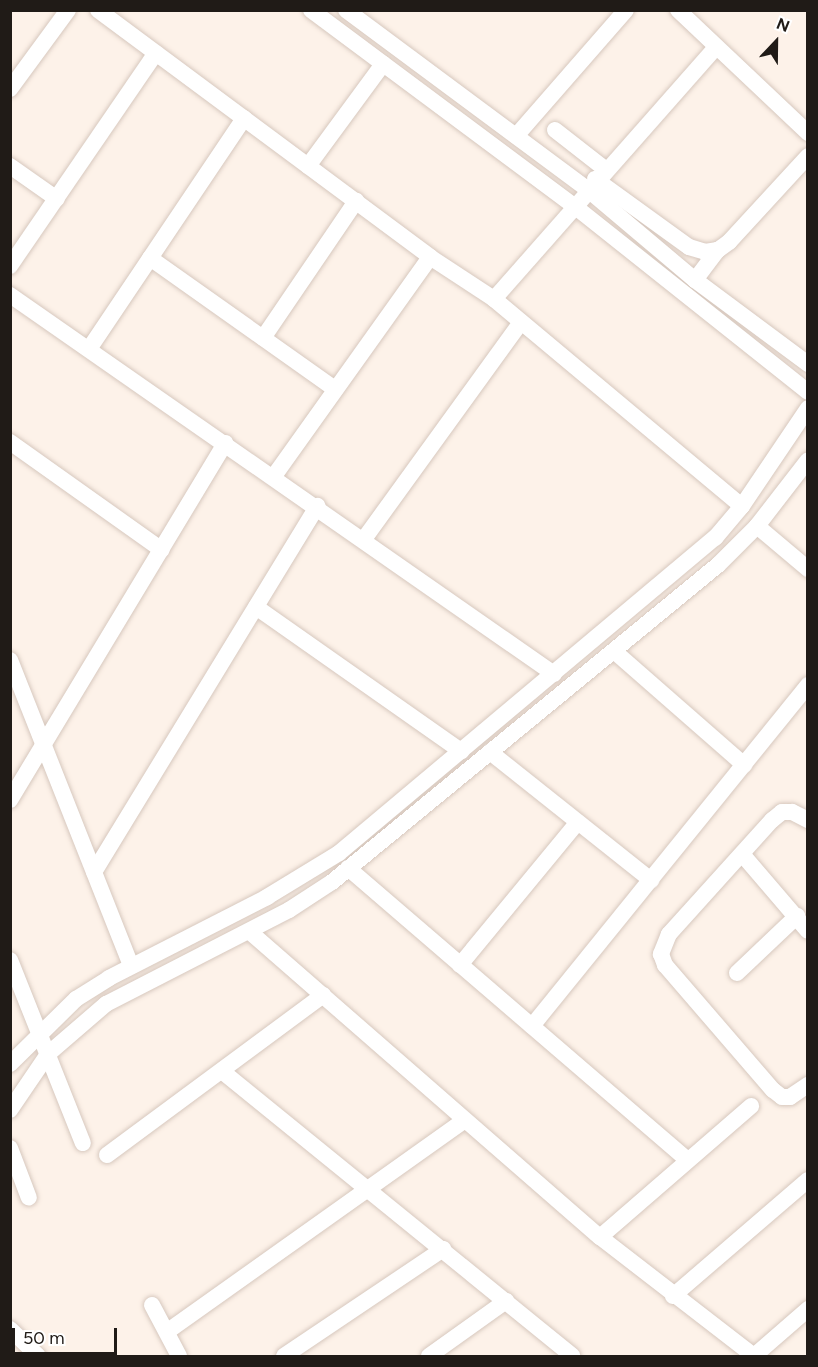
<!DOCTYPE html>
<html>
<head>
<meta charset="utf-8">
<style>
  body { margin:0 }
  #map { position:relative; width:818px; height:1367px; overflow:hidden; background:#fdf2e9; font-family:Figtree,sans-serif }
  div>[style] { position:absolute }
  .roads { filter:drop-shadow(0 0 2px #d7c8be) drop-shadow(0 0 2px #d7c8be) }
  .minor>* { height:16px; margin:-8px; padding:0 8px; transform-origin:8px; border-radius:8px; background:#fff }
  span { translate:-50% -50%; white-space:nowrap; text-align:center; line-height:1.15; -webkit-text-stroke:4.5px #fff; paint-order:stroke }
  .frame { position:absolute; inset:0; border:12px solid #201b17; pointer-events:none }
  .north { position:absolute; left:746px; top:12px; width:60px; height:60px; -webkit-text-stroke:4px #fff; paint-order:stroke; rotate:22deg; font-size:16px; font-weight:700; line-height:24px; text-align:center; color:#201b17 }
  .north::after { content:''; display:block; margin:auto; width:21px; height:27px; background:#201b17; clip-path:polygon(50% 0,100% 100%,50% 72%,0 100%) }
  .scale { position:absolute; left:12px; top:1328px; width:105px; height:27px; box-sizing:border-box; border:3px solid #201b17; border-top:0; padding-left:8px; font-size:18px; line-height:21px; white-space:nowrap; color:#201b17; -webkit-text-stroke:4px #fff; paint-order:stroke }
</style>
</head>
<body>
<div id="map">
  <div class="roads">
    <div class="minor">
      <i style="left:98px;top:10px;width:414px;rotate:36.6deg"></i>
      <i style="left:430px;top:257px;width:77px;rotate:33.3deg"></i>
      <i style="left:494px;top:299px;width:323px;rotate:39.9deg"></i>
      <i style="left:311px;top:10px;width:327px;rotate:36.7deg"></i>
      <i style="left:573px;top:205px;width:300px;rotate:38.5deg"></i>
      <i style="left:346px;top:10px;width:300px;rotate:36.6deg"></i>
      <i style="left:587px;top:189px;width:141px;rotate:40.1deg"></i>
      <i style="left:695px;top:280px;width:141px;rotate:36.6deg"></i>
      <i style="left:678px;top:10px;width:179px;rotate:43.4deg"></i>
      <i style="left:10px;top:89px;width:98px;rotate:-53.7deg"></i>
      <i style="left:555px;top:130px;width:63px;rotate:38deg"></i>
      <i style="left:516px;top:136px;width:167px;rotate:-48.9deg"></i>
      <i style="left:10px;top:166px;width:57px;rotate:35.1deg"></i>
      <i style="left:308px;top:166px;width:127px;rotate:-53.7deg"></i>
      <i style="left:595px;top:179px;width:116px;rotate:35.9deg"></i>
      <i style="left:689px;top:247px;width:17px;rotate:17deg"></i>
      <i style="left:705px;top:252px;width:13px;rotate:-9deg"></i>
      <i style="left:718px;top:250px;width:14px;rotate:-36deg"></i>
      <i style="left:729px;top:242px;width:117px;rotate:-47.4deg"></i>
      <i style="left:150px;top:258px;width:227px;rotate:35.3deg"></i>
      <i style="left:10px;top:266px;width:258px;rotate:-55.6deg"></i>
      <i style="left:695px;top:280px;width:38px;rotate:-53deg"></i>
      <i style="left:10px;top:295px;width:663px;rotate:34.86deg"></i>
      <i style="left:494px;top:299px;width:336px;rotate:-48.6deg"></i>
      <i style="left:263px;top:338px;width:166px;rotate:-55.8deg"></i>
      <i style="left:89px;top:349px;width:278px;rotate:-56.1deg"></i>
      <i style="left:10px;top:442px;width:186px;rotate:35.4deg"></i>
      <i style="left:274px;top:476px;width:269px;rotate:-54.5deg"></i>
      <i style="left:757px;top:526px;width:67px;rotate:40.1deg"></i>
      <i style="left:364px;top:539px;width:268px;rotate:-54.1deg"></i>
      <i style="left:256px;top:607px;width:251px;rotate:35.1deg"></i>
      <i style="left:614px;top:651px;width:173px;rotate:41.2deg"></i>
      <i style="left:10px;top:660px;width:329px;rotate:68.4deg"></i>
      <i style="left:490px;top:752px;width:206px;rotate:38.5deg"></i>
      <i style="left:10px;top:800px;width:417px;rotate:-58.9deg"></i>
      <i style="left:808px;top:820px;width:18px;rotate:-153deg"></i>
      <i style="left:792px;top:812px;width:10px;rotate:180deg"></i>
      <i style="left:782px;top:812px;width:13px;rotate:141deg"></i>
      <i style="left:772px;top:820px;width:154px;rotate:132.1deg"></i>
      <i style="left:669px;top:934px;width:22px;rotate:112deg"></i>
      <i style="left:661px;top:954px;width:12px;rotate:70deg"></i>
      <i style="left:665px;top:965px;width:165px;rotate:49.2deg"></i>
      <i style="left:773px;top:1090px;width:11px;rotate:38deg"></i>
      <i style="left:782px;top:1097px;width:8px"></i>
      <i style="left:790px;top:1097px;width:22px;rotate:-34deg"></i>
      <i style="left:742px;top:854px;width:101px;rotate:49.4deg"></i>
      <i style="left:348px;top:868px;width:448px;rotate:40.7deg"></i>
      <i style="left:94px;top:872px;width:429px;rotate:-58.6deg"></i>
      <i style="left:250px;top:932px;width:464px;rotate:41.1deg"></i>
      <i style="left:600px;top:1237px;width:195px;rotate:37.7deg"></i>
      <i style="left:10px;top:960px;width:197px;rotate:68.3deg"></i>
      <i style="left:460px;top:965px;width:185px;rotate:-50.5deg"></i>
      <i style="left:737px;top:973px;width:83px;rotate:-43.5deg"></i>
      <i style="left:532px;top:1026px;width:439px;rotate:-51deg"></i>
      <i style="left:10px;top:1064px;width:93px;rotate:-44.6deg"></i>
      <i style="left:76px;top:999px;width:39px;rotate:-32deg"></i>
      <i style="left:109px;top:978px;width:178px;rotate:-27.1deg"></i>
      <i style="left:267px;top:897px;width:84px;rotate:-31.4deg"></i>
      <i style="left:339px;top:853px;width:491px;rotate:-40deg"></i>
      <i style="left:715px;top:538px;width:42px;rotate:-49.8deg"></i>
      <i style="left:742px;top:506px;width:118px;rotate:-56deg"></i>
      <i style="left:223px;top:1072px;width:450px;rotate:39.1deg"></i>
      <i style="left:10px;top:1110px;width:68px;rotate:-55.8deg"></i>
      <i style="left:48px;top:1054px;width:77px;rotate:-40.8deg"></i>
      <i style="left:106px;top:1004px;width:206px;rotate:-27.2deg"></i>
      <i style="left:289px;top:910px;width:51px;rotate:-33.1deg"></i>
      <i style="left:332px;top:882px;width:499px;rotate:-39.4deg"></i>
      <i style="left:718px;top:565px;width:55px;rotate:-45deg"></i>
      <i style="left:757px;top:526px;width:83px;rotate:-52.3deg"></i>
      <i style="left:10px;top:1148px;width:53px;rotate:69.2deg"></i>
      <i style="left:107px;top:1155px;width:269px;rotate:-36.5deg"></i>
      <i style="left:600px;top:1237px;width:200px;rotate:-40.9deg"></i>
      <i style="left:673px;top:1296px;width:178px;rotate:-40.7deg"></i>
      <i style="left:152px;top:1305px;width:58px;rotate:62.1deg"></i>
      <i style="left:10px;top:1329px;width:39px;rotate:44deg"></i>
      <i style="left:168px;top:1331px;width:364px;rotate:-35.4deg"></i>
      <i style="left:284px;top:1356px;width:192px;rotate:-33.9deg"></i>
      <i style="left:429px;top:1356px;width:95px;rotate:-35.5deg"></i>
      <i style="left:754px;top:1356px;width:72px;rotate:-41deg"></i>
    </div>
  </div>
  <div class="frame"></div>
  <div class="north">N</div>
  <div class="scale">50 m</div>
</div>
</body>
</html>
